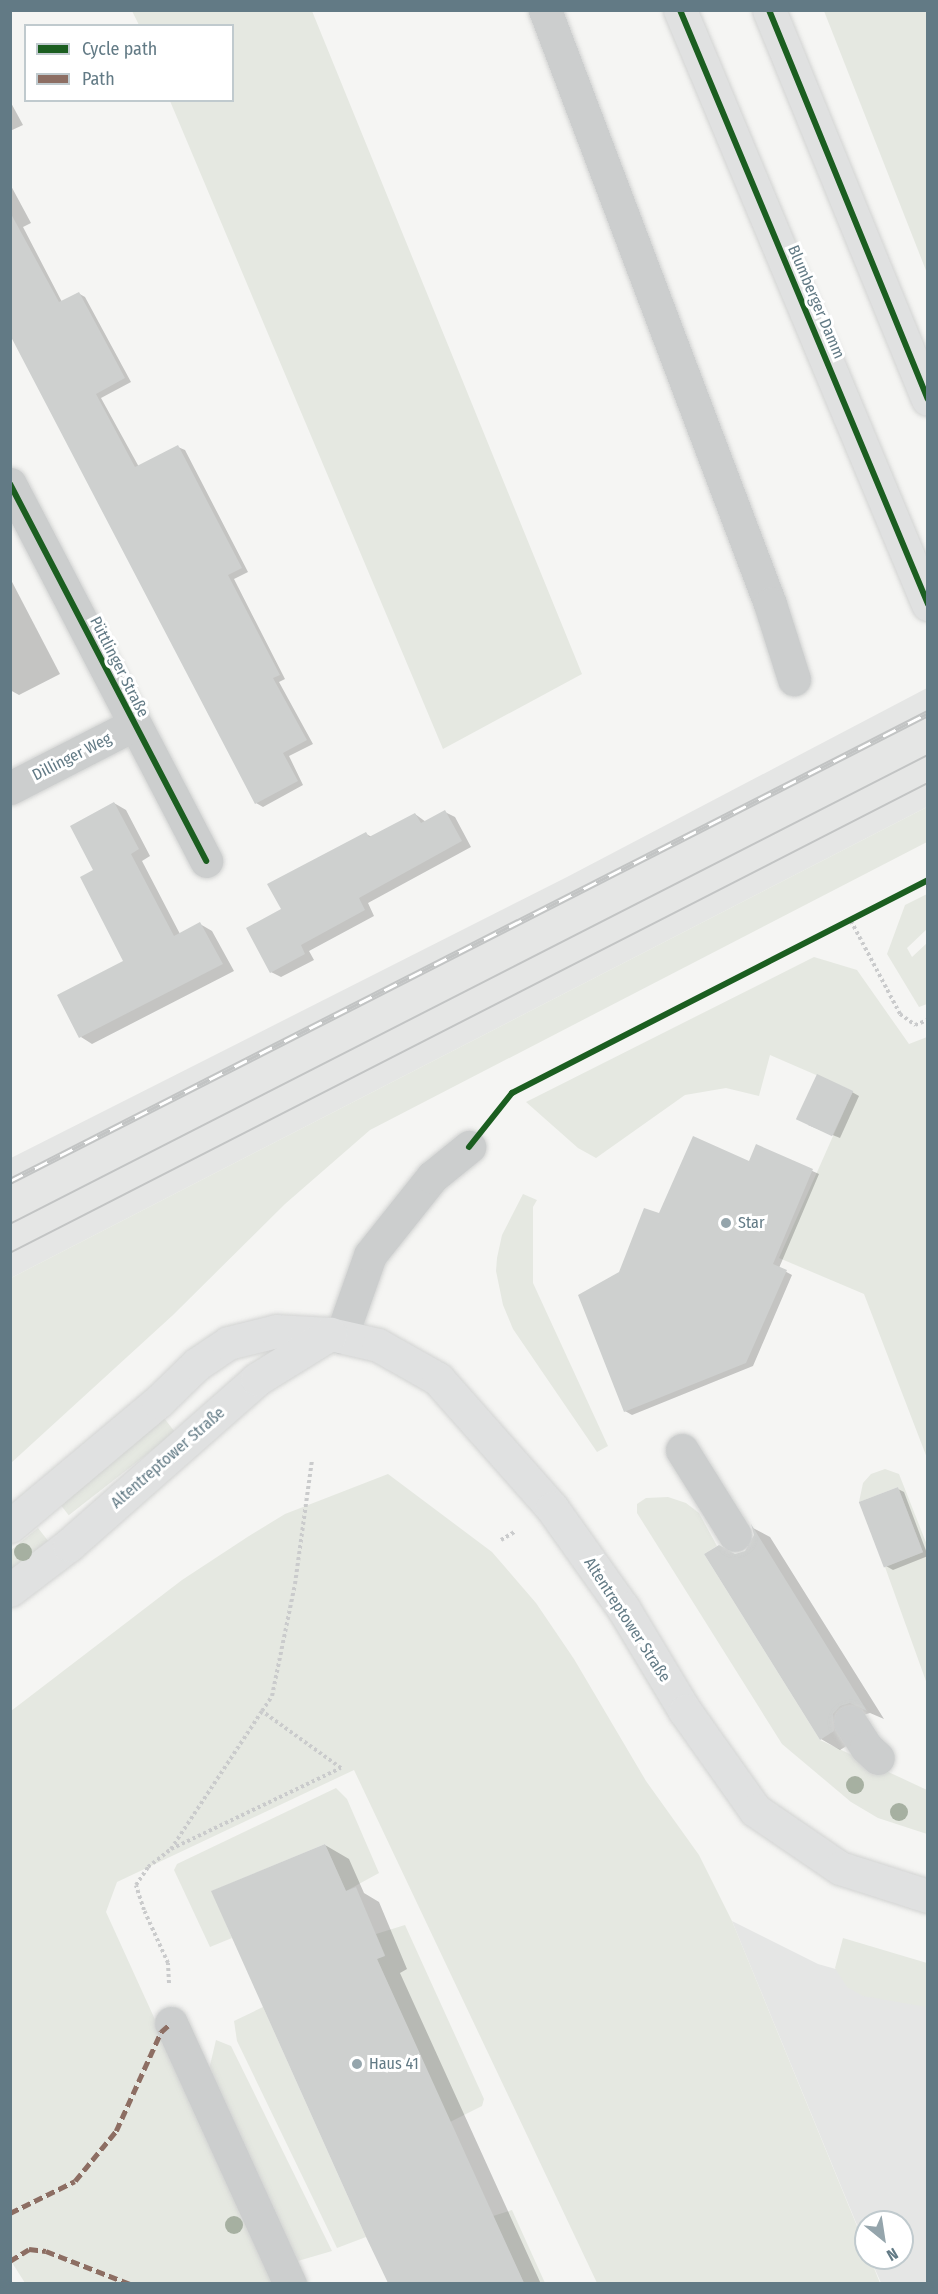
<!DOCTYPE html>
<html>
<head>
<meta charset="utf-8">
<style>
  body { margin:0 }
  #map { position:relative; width:938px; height:2294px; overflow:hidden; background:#f5f5f3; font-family:"Fira Sans Condensed",sans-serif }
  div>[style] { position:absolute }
  .built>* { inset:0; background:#e5e6e5 }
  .green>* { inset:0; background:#e5e8e1; transform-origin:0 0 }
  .shadow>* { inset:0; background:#0003 }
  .building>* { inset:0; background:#ced0cf; transform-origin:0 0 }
  .path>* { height:4px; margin-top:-2px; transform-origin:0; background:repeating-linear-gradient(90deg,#cacbcc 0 3px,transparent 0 6px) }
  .roads { filter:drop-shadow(0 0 2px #d2d3d2) drop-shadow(0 0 2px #d2d3d2) }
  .minor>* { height:33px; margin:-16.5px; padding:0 16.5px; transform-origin:16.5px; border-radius:16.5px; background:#cccece }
  .major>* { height:33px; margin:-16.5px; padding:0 16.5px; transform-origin:16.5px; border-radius:16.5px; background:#e0e1e1 }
  .tram>* { height:1.5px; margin:-0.75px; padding:0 0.75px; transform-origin:0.75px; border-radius:0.75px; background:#c2c4c4 }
  .rail>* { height:7px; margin-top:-3.5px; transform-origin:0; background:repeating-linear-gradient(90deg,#fff 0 14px,#c2c4c4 0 28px); box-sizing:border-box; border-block:2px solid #c2c4c4 }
  .quiet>* { height:4.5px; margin-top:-2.25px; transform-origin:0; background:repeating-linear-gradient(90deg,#8d6e63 0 9px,transparent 0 13.5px) }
  .cycleway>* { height:6px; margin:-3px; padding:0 3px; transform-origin:3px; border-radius:3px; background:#1b5e20 }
  .trees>* { width:18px; height:18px; margin:-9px; border-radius:50%; background:#a6b0a1 }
  .dots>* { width:16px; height:16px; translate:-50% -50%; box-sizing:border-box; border:3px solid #fff; border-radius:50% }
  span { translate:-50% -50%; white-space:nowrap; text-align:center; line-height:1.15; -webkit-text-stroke:6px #fff; paint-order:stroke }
  .street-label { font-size:16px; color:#627a85 }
  .poi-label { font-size:16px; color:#627a85 }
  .left { translate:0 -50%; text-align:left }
  .frame { position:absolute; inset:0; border:12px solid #627a85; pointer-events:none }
  .legend { position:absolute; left:24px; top:24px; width:210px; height:78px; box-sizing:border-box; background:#fff; border:2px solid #c0cace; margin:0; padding:8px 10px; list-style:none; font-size:18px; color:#627a85 }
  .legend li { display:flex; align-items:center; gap:12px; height:30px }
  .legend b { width:30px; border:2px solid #c0cace }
  .north { position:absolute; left:854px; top:2210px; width:60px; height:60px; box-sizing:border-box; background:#fff; border:2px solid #c0cace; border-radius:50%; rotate:150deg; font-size:16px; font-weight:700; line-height:24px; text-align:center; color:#627a85 }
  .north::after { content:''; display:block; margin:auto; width:21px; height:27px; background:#95a5ac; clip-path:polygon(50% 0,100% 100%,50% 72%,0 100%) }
</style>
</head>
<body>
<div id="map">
  <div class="built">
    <i style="clip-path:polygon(927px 688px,927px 807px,11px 1278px,11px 1158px,567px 877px)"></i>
    <i style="clip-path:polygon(732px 1921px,818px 1964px,927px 1995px,927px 2283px,881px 2283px,870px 2258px,902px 2258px,902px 2222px,866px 2222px,866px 2247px)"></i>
  </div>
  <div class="green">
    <i style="clip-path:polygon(132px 11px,312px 11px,582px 674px,443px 749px,170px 101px,232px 100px,232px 26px,139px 25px)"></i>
    <i style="clip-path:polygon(824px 11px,927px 11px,927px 273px)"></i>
    <i style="clip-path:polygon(927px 807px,927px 842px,370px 1130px,285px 1204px,173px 1315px,11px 1463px,11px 1278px)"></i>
    <i style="clip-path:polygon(927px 894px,927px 929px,907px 948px,912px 957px,927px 943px,927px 1004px,919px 1007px,887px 954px,905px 905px)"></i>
    <i style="clip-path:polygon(814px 957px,857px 970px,909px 1044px,927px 1037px,927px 1458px,864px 1294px,779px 1258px,853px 1091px,770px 1055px,759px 1096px,726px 1088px,685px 1095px,596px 1158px,578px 1148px,526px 1102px)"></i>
    <i style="clip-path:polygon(523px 1194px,537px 1200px,533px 1207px,533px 1283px,608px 1446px,597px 1452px,513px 1329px,503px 1305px,496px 1271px,497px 1258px,502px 1235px)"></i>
    <i style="left:164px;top:1418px;width:18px;height:135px;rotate:52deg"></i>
    <i style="clip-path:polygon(885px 1469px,899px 1474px,927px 1545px,927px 1684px,885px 1567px,923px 1552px,898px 1487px,859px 1502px,863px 1483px,871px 1474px)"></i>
    <i style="clip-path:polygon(388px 1474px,492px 1552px,536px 1603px,574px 1659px,646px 1781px,699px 1855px,732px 1921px,866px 2248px,866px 2258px,870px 2258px,880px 2283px,597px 2283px,354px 1770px,117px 1882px,106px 1912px,275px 2283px,25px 2283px,11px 2261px,11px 1711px,182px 1580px,249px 1536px,285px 1514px)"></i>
    <i style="clip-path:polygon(668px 1497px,686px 1503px,699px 1513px,717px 1546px,704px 1554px,820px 1740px,927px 1790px,927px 1834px,878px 1818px,851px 1802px,782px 1744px,637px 1513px,637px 1504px,646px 1498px)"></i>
    <i style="clip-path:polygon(38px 1528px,49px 1542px,11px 1573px,11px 1550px)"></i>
    <i style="clip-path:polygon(336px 1788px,347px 1799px,379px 1873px,346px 1891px,325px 1844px,212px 1891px,232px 1938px,210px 1947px,174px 1870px,177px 1864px)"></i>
    <i style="clip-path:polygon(405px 1925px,484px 2099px,482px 2106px,450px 2122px,377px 1959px,385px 1955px,376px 1934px)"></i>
    <i style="clip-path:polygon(843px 1938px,927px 1963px,927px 2007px,863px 1996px,847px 1987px,835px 1968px)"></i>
    <i style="clip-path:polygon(263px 2007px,366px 2237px,337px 2248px,237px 2041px,234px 2021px)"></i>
    <i style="clip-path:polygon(216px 2040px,231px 2046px,332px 2251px,291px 2263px,207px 2078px)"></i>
    <i style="clip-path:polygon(512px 2210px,545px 2283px,524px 2283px,493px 2216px)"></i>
  </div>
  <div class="shadow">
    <i style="clip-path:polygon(10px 101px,23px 125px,10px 131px)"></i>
    <i style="clip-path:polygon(10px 184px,31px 223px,23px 227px,62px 302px,78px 293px,85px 297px,131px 382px,101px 398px,139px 467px,178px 447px,185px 450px,248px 572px,234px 579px,285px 679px,279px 682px,313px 744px,289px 756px,303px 785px,263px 807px,256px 803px,10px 333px)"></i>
    <i style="clip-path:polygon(10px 578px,60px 674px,19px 695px,10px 690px)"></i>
    <i style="clip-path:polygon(114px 803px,126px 810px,150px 856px,142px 861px,180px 934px,200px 924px,212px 931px,234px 971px,92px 1044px,81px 1037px,125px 961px,95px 871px)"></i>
    <i style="clip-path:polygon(445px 812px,455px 817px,471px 847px,368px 903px,374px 916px,309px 951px,314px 960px,281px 977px,271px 972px,283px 910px,366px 834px,372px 837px,415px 814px,426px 822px)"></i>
    <i style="clip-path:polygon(852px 1092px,859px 1096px,840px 1138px,808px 1125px)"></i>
    <i style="clip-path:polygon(757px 1146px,819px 1174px,779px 1268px,792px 1275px,753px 1366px,632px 1415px,625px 1411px,620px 1273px,660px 1215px,750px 1163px)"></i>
    <i style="clip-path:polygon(898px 1489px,904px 1492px,928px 1556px,893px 1570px,886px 1566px)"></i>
    <i style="clip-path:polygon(753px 1528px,770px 1537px,884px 1719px,870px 1713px,860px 1716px,853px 1742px,840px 1750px,821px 1739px,735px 1555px,746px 1552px,755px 1535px)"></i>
    <i style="clip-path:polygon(325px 1845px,349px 1859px,364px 1893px,379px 1902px,407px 1969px,400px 1973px,541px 2284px,389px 2284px,213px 1892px)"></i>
  </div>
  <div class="building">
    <i style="clip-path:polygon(10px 212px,59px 302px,79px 292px,125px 378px,96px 394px,135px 467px,178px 445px,242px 568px,228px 575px,280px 675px,273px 678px,307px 740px,283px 753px,298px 781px,255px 804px,10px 335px)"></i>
    <i style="clip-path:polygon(114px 802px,139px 849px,131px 854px,174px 936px,200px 922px,223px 964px,79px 1038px,57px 995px,123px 961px,80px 877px,93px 870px,70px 826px)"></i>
    <i style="clip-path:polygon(445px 810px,462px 841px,359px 898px,365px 910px,301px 945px,305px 954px,270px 973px,246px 928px,281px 909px,267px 884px,366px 832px,369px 837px,415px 813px,421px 823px)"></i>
    <i style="left:817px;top:1074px;width:40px;height:50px;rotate:25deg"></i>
    <i style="clip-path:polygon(693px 1136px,749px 1161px,756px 1144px,813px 1169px,773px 1264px,787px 1270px,746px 1363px,624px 1412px,578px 1295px,619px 1272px,644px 1208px,659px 1213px)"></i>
    <i style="left:898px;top:1487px;width:70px;height:42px;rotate:69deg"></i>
    <i style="clip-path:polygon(751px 1524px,867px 1711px,850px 1703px,840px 1706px,833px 1714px,834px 1731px,820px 1740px,704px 1554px,719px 1545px,735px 1554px,745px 1551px,754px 1535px)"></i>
    <i style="clip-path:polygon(325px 1844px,346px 1891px,356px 1887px,385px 1956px,377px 1959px,524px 2283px,388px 2283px,366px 2237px,211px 1891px)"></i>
  </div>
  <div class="path">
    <i style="left:851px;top:921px;width:105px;rotate:62.2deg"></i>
    <i style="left:900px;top:1014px;width:19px;rotate:36deg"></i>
    <i style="left:915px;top:1025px;width:14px;rotate:-21deg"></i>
    <i style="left:501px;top:1540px;width:17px;rotate:-31deg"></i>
    <i style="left:171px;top:1849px;width:188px;rotate:-25.5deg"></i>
    <i style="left:341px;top:1768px;width:97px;rotate:-144.2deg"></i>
    <i style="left:262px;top:1711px;width:18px;rotate:-56deg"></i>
    <i style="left:272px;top:1696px;width:114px;rotate:-78.4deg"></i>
    <i style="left:295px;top:1584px;width:125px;rotate:-82.2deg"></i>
    <i style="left:169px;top:1983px;width:20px;rotate:-93deg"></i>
    <i style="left:168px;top:1963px;width:58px;rotate:-114.4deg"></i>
    <i style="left:144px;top:1910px;width:26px;rotate:-108deg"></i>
    <i style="left:136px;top:1885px;width:22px;rotate:-56deg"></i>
    <i style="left:148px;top:1867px;width:29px;rotate:-38deg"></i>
    <i style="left:171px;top:1849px;width:165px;rotate:-56.6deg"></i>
    <i style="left:10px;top:2282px;width:2px;rotate:63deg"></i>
  </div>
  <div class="roads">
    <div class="minor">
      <i style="left:545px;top:10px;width:635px;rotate:69.25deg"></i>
      <i style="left:770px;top:604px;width:79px;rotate:72.3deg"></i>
      <i style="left:10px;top:484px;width:425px;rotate:62.5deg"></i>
      <i style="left:10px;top:788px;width:138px;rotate:-27.1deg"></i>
      <i style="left:341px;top:1337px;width:87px;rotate:-70.5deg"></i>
      <i style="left:370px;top:1255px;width:100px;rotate:-51.5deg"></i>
      <i style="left:432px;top:1177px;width:48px;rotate:-39deg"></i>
      <i style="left:682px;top:1450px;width:100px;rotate:58.1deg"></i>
      <i style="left:850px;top:1722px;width:30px;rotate:57deg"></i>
      <i style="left:866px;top:1747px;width:16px;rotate:43deg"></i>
      <i style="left:171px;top:2023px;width:287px;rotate:65.5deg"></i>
    </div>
    <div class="major">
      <i style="left:680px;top:10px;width:644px;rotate:67.34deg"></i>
      <i style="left:769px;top:10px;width:420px;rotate:67.8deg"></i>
      <i style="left:10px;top:1526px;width:193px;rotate:-40deg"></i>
      <i style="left:158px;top:1402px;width:54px;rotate:-44.3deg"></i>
      <i style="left:197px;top:1364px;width:37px;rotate:-34deg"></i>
      <i style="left:228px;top:1343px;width:49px;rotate:-14deg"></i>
      <i style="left:276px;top:1331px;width:54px;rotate:3.2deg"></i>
      <i style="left:330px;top:1334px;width:49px;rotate:12.9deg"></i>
      <i style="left:378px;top:1345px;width:69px;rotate:29.5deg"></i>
      <i style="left:438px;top:1379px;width:172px;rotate:48.5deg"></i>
      <i style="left:552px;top:1508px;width:123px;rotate:54.6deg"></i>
      <i style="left:623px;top:1608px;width:120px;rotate:59deg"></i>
      <i style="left:685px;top:1711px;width:121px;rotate:54.7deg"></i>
      <i style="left:755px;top:1810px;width:103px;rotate:34.3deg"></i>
      <i style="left:840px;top:1868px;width:92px;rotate:17.7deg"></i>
      <i style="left:10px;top:1590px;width:74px;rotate:-37.3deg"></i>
      <i style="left:69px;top:1545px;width:251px;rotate:-41.4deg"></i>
      <i style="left:257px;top:1379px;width:86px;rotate:-31.7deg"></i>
    </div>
  </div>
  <div class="tram">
    <i style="left:10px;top:1224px;width:1031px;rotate:-27.06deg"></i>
    <i style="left:10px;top:1253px;width:1031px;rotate:-27.11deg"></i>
  </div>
  <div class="rail">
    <i style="left:10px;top:1181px;width:1030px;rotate:-27.01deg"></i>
  </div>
  <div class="quiet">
    <i style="left:10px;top:2213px;width:72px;rotate:-26.2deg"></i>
    <i style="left:75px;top:2181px;width:65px;rotate:-50.6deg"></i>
    <i style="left:116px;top:2131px;width:109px;rotate:-65.6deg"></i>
    <i style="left:161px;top:2032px;width:13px;rotate:-42deg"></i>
    <i style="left:10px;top:2261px;width:22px;rotate:-32deg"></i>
    <i style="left:29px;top:2249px;width:17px;rotate:7deg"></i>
    <i style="left:46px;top:2251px;width:90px;rotate:21.4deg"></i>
  </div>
  <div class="cycleway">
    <i style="left:680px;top:10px;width:644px;rotate:67.34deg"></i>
    <i style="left:769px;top:10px;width:420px;rotate:67.8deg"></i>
    <i style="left:10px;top:484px;width:425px;rotate:62.5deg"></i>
    <i style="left:469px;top:1147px;width:69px;rotate:-51.5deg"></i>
    <i style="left:512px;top:1093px;width:467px;rotate:-27.1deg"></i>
  </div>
  <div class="trees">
    <i style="left:23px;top:1552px"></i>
    <i style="left:855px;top:1785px"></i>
    <i style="left:899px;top:1812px"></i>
    <i style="left:234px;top:2225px"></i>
  </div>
  <div class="dots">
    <i style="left:726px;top:1223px;background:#95a5ac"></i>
    <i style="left:357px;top:2064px;background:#95a5ac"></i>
  </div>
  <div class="street-label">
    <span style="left:816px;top:302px;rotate:67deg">Blumberger Damm</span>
    <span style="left:119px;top:667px;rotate:63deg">Püttlinger Straße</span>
    <span style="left:72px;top:757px;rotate:-27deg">Dillinger Weg</span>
    <span style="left:168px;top:1458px;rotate:-41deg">Altentreptower Straße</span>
    <span style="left:627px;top:1620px;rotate:57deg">Altentreptower Straße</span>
  </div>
  <div class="poi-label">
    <span class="left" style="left:738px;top:1223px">Star</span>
    <span class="left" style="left:369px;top:2064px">Haus 41</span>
  </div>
  <div class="frame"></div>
  <ul class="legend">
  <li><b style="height:8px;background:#1b5e20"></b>Cycle path</li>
  <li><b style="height:8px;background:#8d6e63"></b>Path</li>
  </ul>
  <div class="north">N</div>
</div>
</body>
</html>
